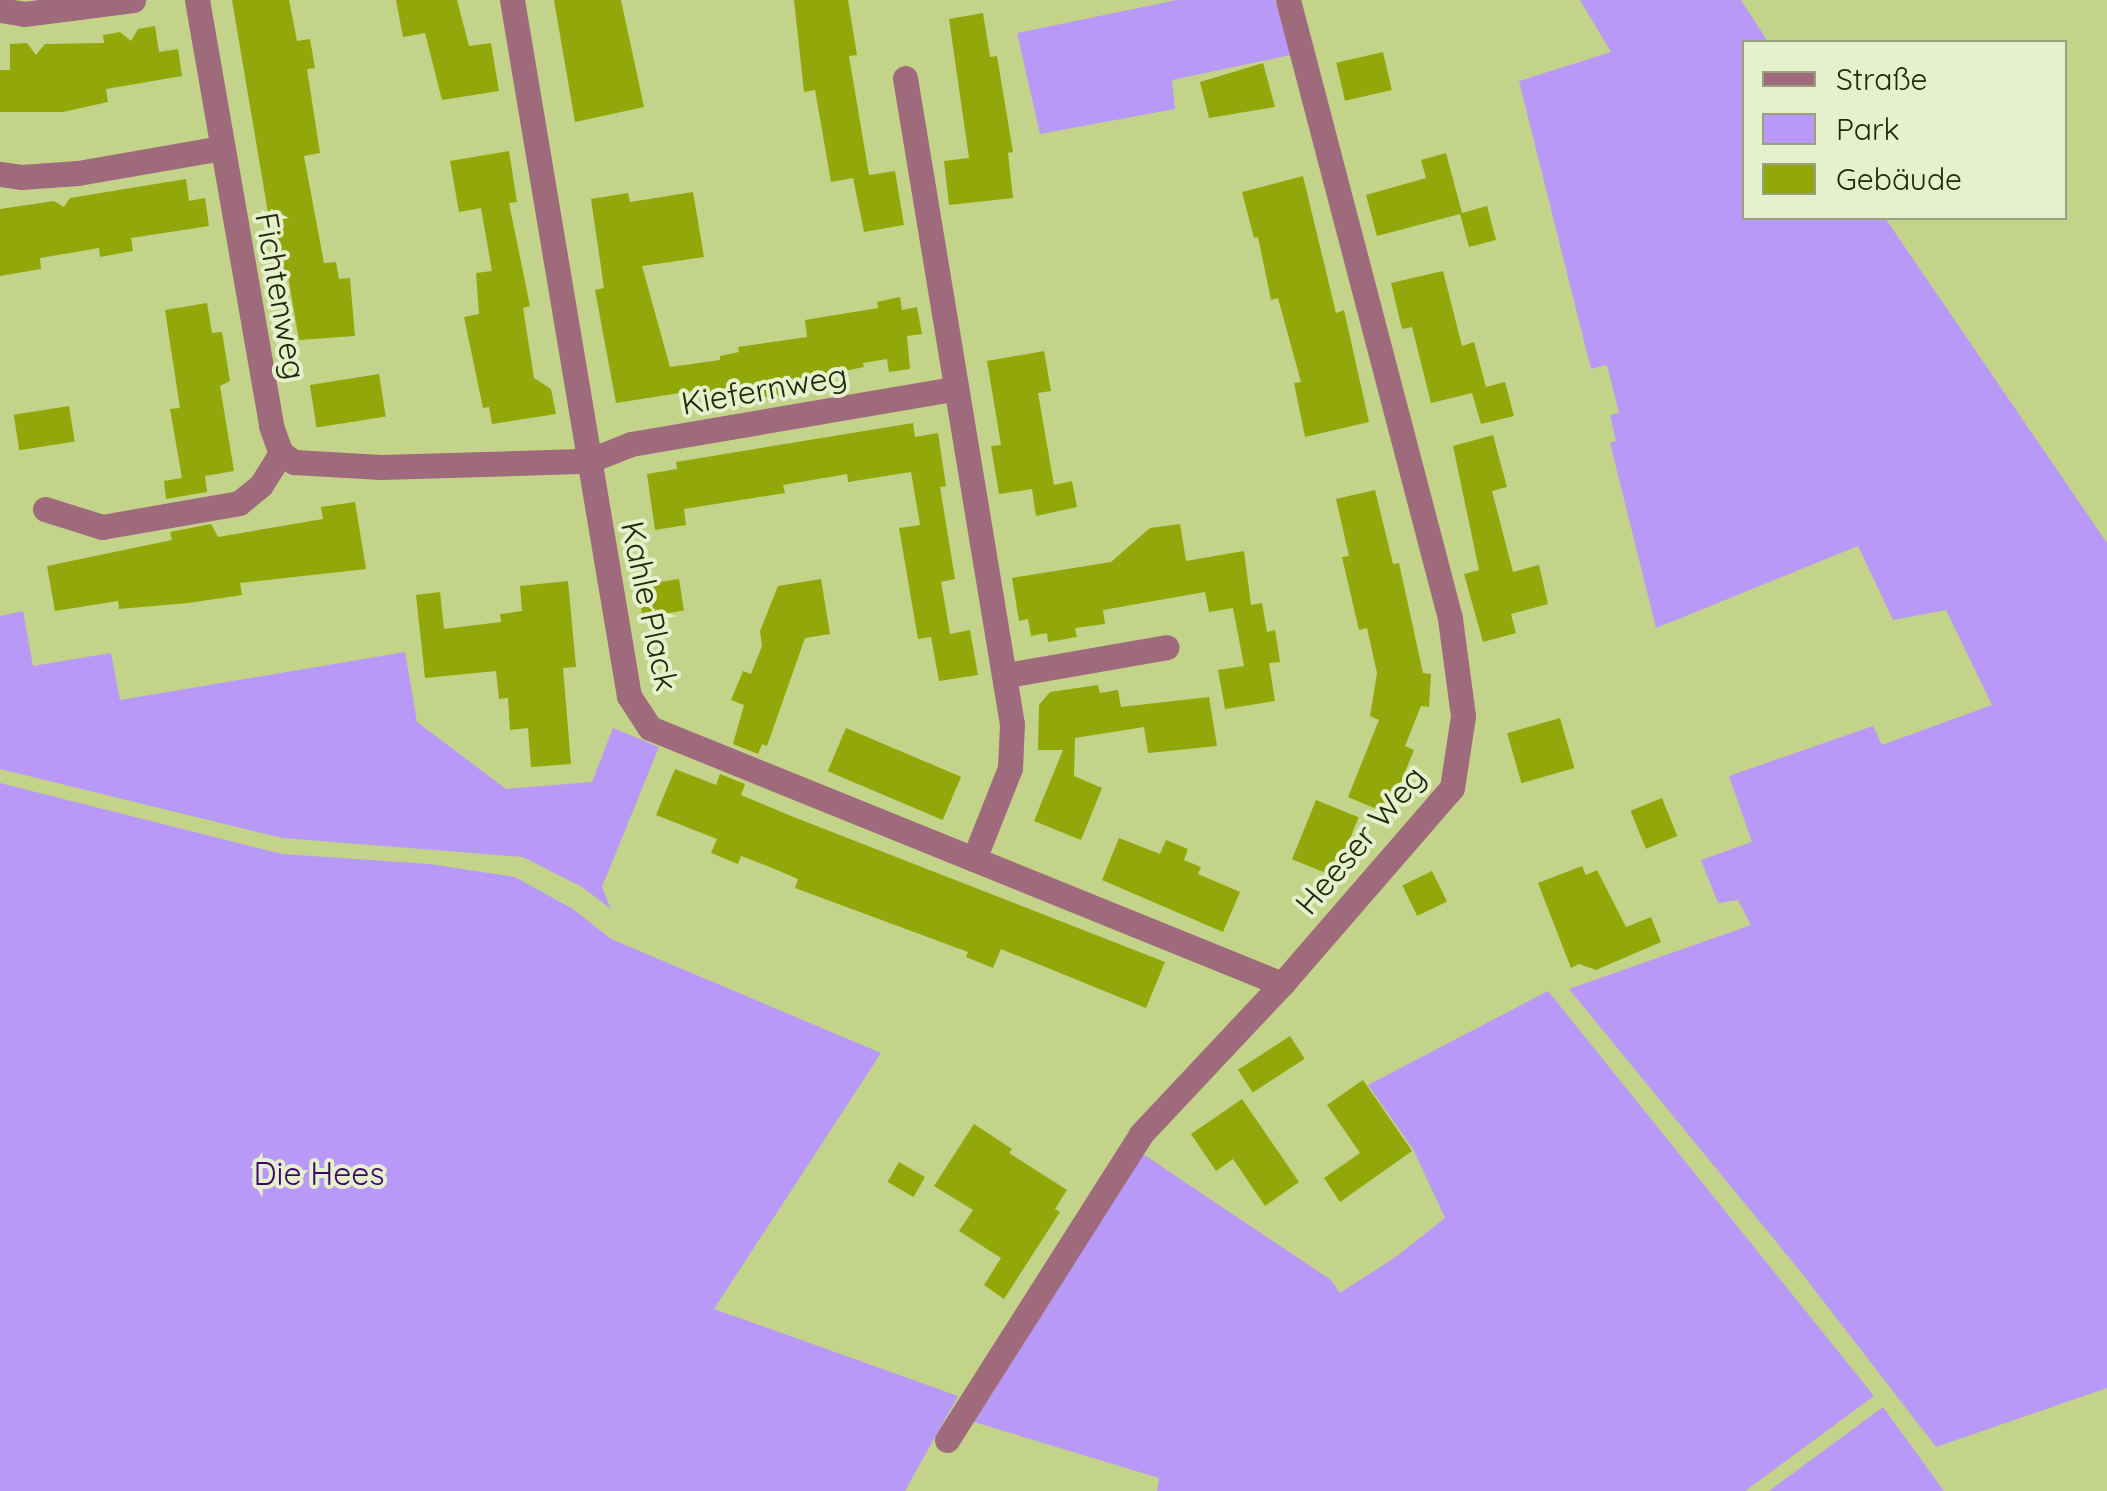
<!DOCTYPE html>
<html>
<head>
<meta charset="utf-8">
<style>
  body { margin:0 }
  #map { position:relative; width:2107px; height:1491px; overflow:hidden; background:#c3d48a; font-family:Quicksand,sans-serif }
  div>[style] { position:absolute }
  .green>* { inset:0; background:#b999f7 }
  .building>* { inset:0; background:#91a70a; transform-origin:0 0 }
  .minor>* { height:25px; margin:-12.5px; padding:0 12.5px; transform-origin:12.5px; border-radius:12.5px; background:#9f6a7b }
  span { translate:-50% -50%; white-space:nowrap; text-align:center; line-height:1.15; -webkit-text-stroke:8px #e7f0cc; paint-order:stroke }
  .street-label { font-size:32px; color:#212708 }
  .park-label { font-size:32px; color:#3a066b }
  .legend { position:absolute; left:1742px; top:40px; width:325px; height:180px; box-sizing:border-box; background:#e7f0cc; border:2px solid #98a07e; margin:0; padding:12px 18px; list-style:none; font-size:30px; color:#212708 }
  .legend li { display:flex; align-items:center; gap:20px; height:50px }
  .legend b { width:50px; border:2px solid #98a07e }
</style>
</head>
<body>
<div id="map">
  <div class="green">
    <i style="clip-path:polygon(1177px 0,1275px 0,1291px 55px,1172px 80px,1175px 109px,1040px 134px,1017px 33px)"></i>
    <i style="clip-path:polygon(1580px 0,1741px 0,1768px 42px,1744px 42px,1744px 218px,1885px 218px,2107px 543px,2107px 1388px,1936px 1447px,1800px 1271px,1569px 989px,1751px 925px,1738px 900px,1718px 903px,1701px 860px,1752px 842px,1729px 776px,1873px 726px,1882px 745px,1992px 705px,1946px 610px,1893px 620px,1858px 546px,1656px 628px,1610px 443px,1616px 441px,1610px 415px,1619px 413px,1607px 365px,1591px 369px,1519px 81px,1611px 52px)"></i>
    <i style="clip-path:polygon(23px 611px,33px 666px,111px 653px,120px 700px,405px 652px,417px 722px,506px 789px,592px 782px,613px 728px,659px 747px,602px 887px,611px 909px,582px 887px,523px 857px,282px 838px,0 769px,0 616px)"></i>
    <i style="clip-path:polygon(0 783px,282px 854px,430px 864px,515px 877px,573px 909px,611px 939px,881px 1053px,714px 1309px,958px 1396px,905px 1491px,0 1491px)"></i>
    <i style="clip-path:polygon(1548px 991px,1874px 1396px,1745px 1491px,1157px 1491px,1159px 1478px,974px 1422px,1143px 1154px,1331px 1280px,1340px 1293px,1397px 1256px,1445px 1218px,1413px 1149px,1368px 1085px)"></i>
    <i style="clip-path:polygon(1883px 1407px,1944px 1491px,1769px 1491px)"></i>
  </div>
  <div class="building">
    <i style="clip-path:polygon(232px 0,289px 0,297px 41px,310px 39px,315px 68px,307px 69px,320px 153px,304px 156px,324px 263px,336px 262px,339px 279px,350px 278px,355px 336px,299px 340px,287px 271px,278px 272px)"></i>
    <i style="clip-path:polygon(396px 0,457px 0,469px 46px,491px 43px,499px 91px,442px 100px,425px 33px,403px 37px)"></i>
    <i style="clip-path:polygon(554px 0,621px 0,644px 107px,575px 122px)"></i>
    <i style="clip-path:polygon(794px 0,848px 0,857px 55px,849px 56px,869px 175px,895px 171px,904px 225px,864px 232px,853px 178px,831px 182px,815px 90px,804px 92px)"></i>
    <i style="clip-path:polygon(983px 13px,990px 57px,997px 56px,1013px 152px,1008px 153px,1013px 198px,949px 205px,944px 161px,969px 158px,949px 19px)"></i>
    <i style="clip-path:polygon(155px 26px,159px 52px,178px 49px,182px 76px,106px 89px,108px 102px,63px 112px,0 112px,0 70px,10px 70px,10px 44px,27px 43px,36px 55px,45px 44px,104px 43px,103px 35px,120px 32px,131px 41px,138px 29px)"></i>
    <i style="left:1383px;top:52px;width:39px;height:48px;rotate:77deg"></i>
    <i style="clip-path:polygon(1263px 63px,1275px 107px,1209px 118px,1200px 82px)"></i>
    <i style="clip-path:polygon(509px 151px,517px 202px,509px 203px,530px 306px,523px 308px,534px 378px,551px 389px,556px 414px,492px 424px,489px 407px,483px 408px,464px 317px,479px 314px,476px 273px,492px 271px,481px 208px,459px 212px,450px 161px)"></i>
    <i style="clip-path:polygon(1446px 153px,1462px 213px,1487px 206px,1496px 240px,1469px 247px,1460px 214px,1377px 236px,1366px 195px,1426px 178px,1421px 160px)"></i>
    <i style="clip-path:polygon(1303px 176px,1336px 313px,1344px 310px,1369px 422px,1305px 437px,1294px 383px,1301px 382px,1278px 298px,1271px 300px,1258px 237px,1254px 238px,1242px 192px)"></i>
    <i style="clip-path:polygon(186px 179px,189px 201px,205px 198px,209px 226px,131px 238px,133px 251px,100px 257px,99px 248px,40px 258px,41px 269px,0 276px,0 209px,54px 201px,64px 207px,70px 198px)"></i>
    <i style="clip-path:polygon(693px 192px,704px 257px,642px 266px,670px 367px,720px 360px,720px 356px,739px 352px,738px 347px,807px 337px,805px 320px,878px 308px,877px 302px,900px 297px,902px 310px,917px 307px,922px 334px,907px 336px,910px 369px,889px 372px,887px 359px,863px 363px,864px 367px,814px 377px,815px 383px,796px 387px,797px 392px,709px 406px,705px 389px,616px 403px,595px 290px,604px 288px,591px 199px,628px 193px,630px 202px)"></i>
    <i style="clip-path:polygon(1443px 271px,1462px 346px,1474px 342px,1486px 387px,1505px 382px,1514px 416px,1481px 424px,1472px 393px,1431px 403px,1412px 327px,1402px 329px,1391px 283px)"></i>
    <i style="clip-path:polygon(207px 303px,212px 333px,222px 332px,230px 381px,220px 386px,234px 471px,205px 476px,207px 492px,166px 499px,164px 481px,182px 478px,170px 409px,180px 408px,165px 310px)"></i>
    <i style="clip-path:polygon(1044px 351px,1051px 391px,1038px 393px,1054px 485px,1072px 481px,1077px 507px,1036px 516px,1032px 489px,999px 494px,991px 446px,1001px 445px,987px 361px)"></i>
    <i style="left:379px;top:374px;width:43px;height:70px;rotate:81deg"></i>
    <i style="left:69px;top:406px;width:36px;height:56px;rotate:81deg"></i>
    <i style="clip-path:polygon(913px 423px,915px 437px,938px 433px,946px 486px,940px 487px,955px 579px,941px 582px,950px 634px,970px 630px,978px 675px,939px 681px,931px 637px,918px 639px,899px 528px,920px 525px,911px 472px,848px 482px,847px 474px,783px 485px,785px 493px,684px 509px,686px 525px,655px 530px,647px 474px,677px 469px,676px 462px)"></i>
    <i style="clip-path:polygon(1493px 435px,1507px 487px,1492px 491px,1513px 572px,1539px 565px,1548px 604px,1511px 614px,1516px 633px,1483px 642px,1464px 574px,1479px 570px,1453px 446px)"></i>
    <i style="clip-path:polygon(1375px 490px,1393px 564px,1399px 563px,1423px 673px,1431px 674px,1429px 707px,1421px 706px,1405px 746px,1414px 750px,1388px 814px,1348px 797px,1379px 720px,1370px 716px,1377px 673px,1367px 628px,1359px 630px,1342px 557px,1349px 556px,1336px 499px)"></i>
    <i style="clip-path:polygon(355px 502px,366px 569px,240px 583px,242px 595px,188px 603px,119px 609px,118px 601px,55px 611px,47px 566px,172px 540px,170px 532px,211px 524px,218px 537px,323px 519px,321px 507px)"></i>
    <i style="clip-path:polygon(1180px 524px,1186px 561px,1244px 551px,1251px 605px,1262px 603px,1267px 632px,1275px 630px,1280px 662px,1269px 663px,1275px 701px,1225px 709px,1218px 670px,1244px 666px,1233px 608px,1209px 612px,1205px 592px,1103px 610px,1105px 624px,1075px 628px,1077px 637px,1048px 642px,1047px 633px,1031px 636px,1028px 619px,1019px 621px,1012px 578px,1111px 562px,1150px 528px)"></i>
    <i style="left:679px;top:579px;width:32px;height:42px;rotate:81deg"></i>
    <i style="clip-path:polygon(821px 579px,830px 634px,805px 638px,767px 746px,762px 744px,758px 754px,733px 744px,744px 705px,731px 700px,743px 671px,751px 674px,762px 646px,760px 631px,778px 586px)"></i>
    <i style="clip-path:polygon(568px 581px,576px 667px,563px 668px,571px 764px,531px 767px,528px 728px,510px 730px,508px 698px,499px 699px,496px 671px,425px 678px,416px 595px,440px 592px,444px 629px,501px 622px,500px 614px,522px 611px,520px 586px)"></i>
    <i style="clip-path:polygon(1098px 685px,1100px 693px,1118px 690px,1121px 707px,1209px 697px,1217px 746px,1148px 753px,1144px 727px,1075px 738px,1074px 776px,1102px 788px,1081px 840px,1034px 821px,1063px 750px,1038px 750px,1039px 705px,1050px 692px)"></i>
    <i style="left:1560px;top:718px;width:52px;height:55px;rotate:74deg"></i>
    <i style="left:846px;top:728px;width:125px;height:47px;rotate:23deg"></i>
    <i style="clip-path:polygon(675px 769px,716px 785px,720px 774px,745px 784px,741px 795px,791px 816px,1165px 962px,1146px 1008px,1001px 949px,993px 968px,966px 957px,968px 952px,795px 888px,798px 879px,770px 867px,741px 856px,738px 864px,711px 853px,717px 839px,656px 815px)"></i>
    <i style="left:1662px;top:798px;width:41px;height:34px;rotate:68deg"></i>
    <i style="left:1316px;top:800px;width:46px;height:64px;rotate:22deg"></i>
    <i style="clip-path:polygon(1119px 838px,1160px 854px,1166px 840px,1188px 849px,1184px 860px,1201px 867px,1198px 874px,1240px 892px,1223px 932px,1102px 880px)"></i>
    <i style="clip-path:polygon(1582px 866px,1586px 875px,1597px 870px,1626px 927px,1651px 917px,1661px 942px,1596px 970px,1579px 964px,1571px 968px,1538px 883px)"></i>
    <i style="left:1432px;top:871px;width:34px;height:33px;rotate:64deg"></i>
    <i style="left:1290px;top:1036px;width:27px;height:62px;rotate:57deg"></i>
    <i style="clip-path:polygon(1363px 1080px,1412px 1151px,1340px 1202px,1324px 1178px,1360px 1153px,1327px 1105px)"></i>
    <i style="clip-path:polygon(1242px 1099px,1299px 1182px,1265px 1206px,1233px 1159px,1216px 1171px,1191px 1134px)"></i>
    <i style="clip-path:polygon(974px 1124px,1012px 1149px,1009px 1153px,1067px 1190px,1055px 1209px,1060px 1212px,1004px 1299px,984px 1285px,1001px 1258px,959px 1231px,973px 1210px,934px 1186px)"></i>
    <i style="left:899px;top:1162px;width:30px;height:23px;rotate:30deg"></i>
  </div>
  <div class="minor">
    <i style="left:197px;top:0;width:432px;rotate:80.1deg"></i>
    <i style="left:271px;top:426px;width:29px;rotate:70deg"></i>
    <i style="left:281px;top:453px;width:16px;rotate:35deg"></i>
    <i style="left:294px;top:462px;width:87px;rotate:3.3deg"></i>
    <i style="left:381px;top:467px;width:207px;rotate:-1.7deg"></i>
    <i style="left:588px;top:461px;width:46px;rotate:-21.6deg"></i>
    <i style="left:631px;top:444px;width:328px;rotate:-9.7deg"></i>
    <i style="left:512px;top:0;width:706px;rotate:80.46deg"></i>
    <i style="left:629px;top:696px;width:38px;rotate:57deg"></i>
    <i style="left:650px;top:728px;width:682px;rotate:22.05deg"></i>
    <i style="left:0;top:10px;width:24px;rotate:9deg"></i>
    <i style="left:24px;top:14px;width:110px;rotate:-7.3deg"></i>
    <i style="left:905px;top:78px;width:655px;rotate:80.6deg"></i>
    <i style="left:1012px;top:724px;width:44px;rotate:92.6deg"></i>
    <i style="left:1010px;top:768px;width:98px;rotate:111.6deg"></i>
    <i style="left:0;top:174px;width:21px;rotate:8deg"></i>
    <i style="left:21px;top:177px;width:57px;rotate:-4deg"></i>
    <i style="left:78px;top:173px;width:145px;rotate:-9.9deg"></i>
    <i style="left:45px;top:509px;width:60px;rotate:17.5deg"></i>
    <i style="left:102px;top:527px;width:139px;rotate:-9.9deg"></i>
    <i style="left:239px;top:503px;width:28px;rotate:-39deg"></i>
    <i style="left:261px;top:485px;width:38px;rotate:-58deg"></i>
    <i style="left:1007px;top:675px;width:162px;rotate:-9.9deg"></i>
    <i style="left:947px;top:1440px;width:362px;rotate:-57.6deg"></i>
    <i style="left:1141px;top:1134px;width:206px;rotate:-46.8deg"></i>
    <i style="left:1282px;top:984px;width:259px;rotate:-49.1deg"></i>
    <i style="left:1452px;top:788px;width:73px;rotate:-81.3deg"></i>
    <i style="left:1463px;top:716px;width:99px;rotate:-97.6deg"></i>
    <i style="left:1450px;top:618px;width:639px;rotate:-104.69deg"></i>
  </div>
  <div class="street-label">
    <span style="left:281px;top:296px;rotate:80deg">Fichtenweg</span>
    <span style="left:764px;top:389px;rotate:-10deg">Kiefernweg</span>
    <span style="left:650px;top:606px;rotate:78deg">Kahle Plack</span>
    <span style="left:1360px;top:840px;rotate:-50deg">Heeser Weg</span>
  </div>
  <div class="park-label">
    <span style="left:319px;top:1173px">Die Hees</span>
  </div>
  <ul class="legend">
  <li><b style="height:12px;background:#9f6a7b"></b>Straße</li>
  <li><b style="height:28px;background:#b999f7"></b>Park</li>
  <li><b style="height:28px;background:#91a70a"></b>Gebäude</li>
  </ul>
</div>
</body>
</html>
